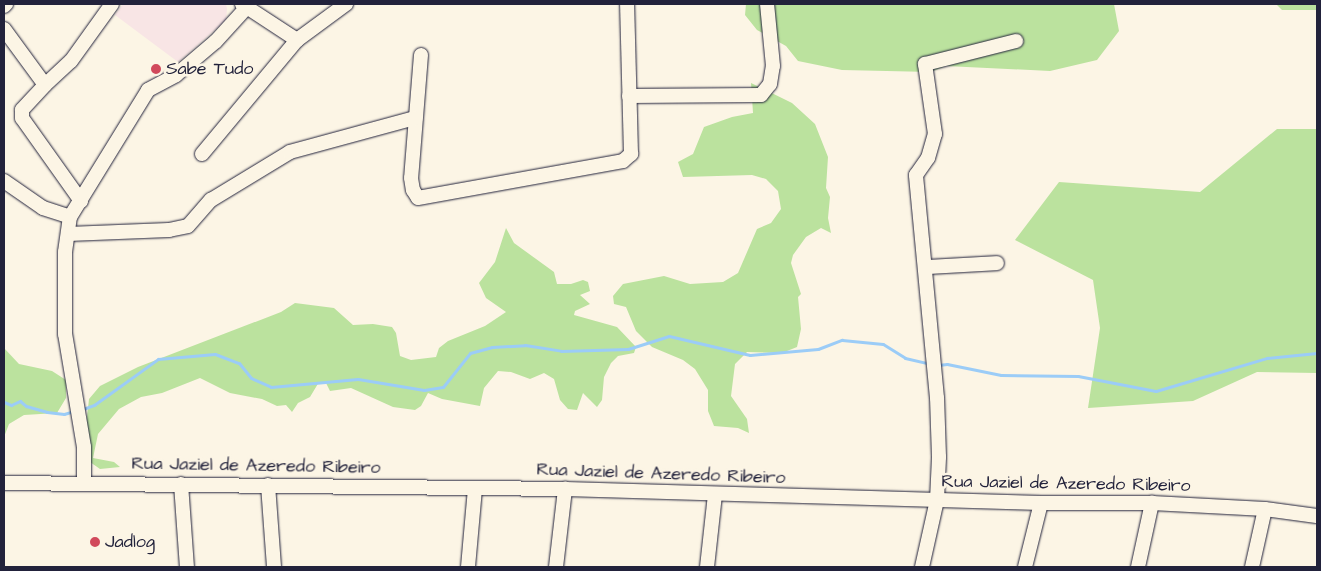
<!DOCTYPE html>
<html>
<head>
<meta charset="utf-8">
<style>
  body { margin:0 }
  #map { position:relative; width:1321px; height:571px; overflow:hidden; background:#fcf5e5; font-family:"Architects Daughter",sans-serif }
  div>[style] { position:absolute }
  .built>* { inset:0; background:#f8e5e5 }
  .green>* { inset:0; background:#bbe29e }
  .stream>* { height:3px; margin:-1.5px; padding:0 1.5px; transform-origin:1.5px; border-radius:1.5px; background:#9bccf7 }
  .roads { filter:drop-shadow(0 0 1px #22223b) drop-shadow(0 0 1px #22223b) }
  .minor>* { height:14px; margin:-7px; padding:0 7px; transform-origin:7px; border-radius:7px; background:#fcf5e5 }
  .dots>* { width:14px; height:14px; translate:-50% -50%; box-sizing:border-box; border:2px solid #fcf5e5; border-radius:50% }
  span { translate:-50% -50%; white-space:nowrap; text-align:center; line-height:1.15; -webkit-text-stroke:5px #fcf5e5; paint-order:stroke }
  .poi-label { font-size:18px; color:#22223b }
  .left { translate:0 -50%; text-align:left }
  .street-label { font-size:18px; color:#22223b }
  .frame { position:absolute; inset:0; border:5px solid #22223b; pointer-events:none }
</style>
</head>
<body>
<div id="map">
  <div class="built">
    <i style="clip-path:polygon(123px 4px,226px 4px,227px 9px,226px 20px,178px 62px,115px 15px)"></i>
  </div>
  <div class="green">
    <i style="clip-path:polygon(746px 4px,1114px 4px,1119px 31px,1097px 60px,1050px 71px,946px 66px,931px 72px,842px 70px,798px 61px,786px 46px,757px 30px,745px 15px)"></i>
    <i style="clip-path:polygon(1276px 4px,1317px 4px,1317px 10px,1282px 10px)"></i>
    <i style="clip-path:polygon(751px 83px,792px 103px,815px 124px,828px 157px,826px 188px,830px 197px,828px 218px,831px 233px,821px 228px,806px 237px,793px 255px,791px 263px,801px 294px,798px 297px,801px 329px,797px 347px,782px 353px,747px 352px,735px 364px,731px 396px,747px 419px,749px 433px,738px 428px,714px 426px,708px 411px,708px 390px,695px 369px,683px 360px,652px 347px,636px 331px,626px 307px,614px 304px,613px 296px,623px 284px,664px 276px,690px 284px,723px 282px,738px 273px,757px 229px,771px 223px,781px 209px,778px 191px,766px 179px,752px 175px,683px 177px,678px 162px,693px 154px,704px 127px,732px 117px,753px 113px)"></i>
    <i style="clip-path:polygon(1277px 129px,1317px 129px,1317px 373px,1257px 372px,1193px 401px,1088px 408px,1100px 328px,1093px 280px,1015px 240px,1059px 182px,1200px 192px)"></i>
    <i style="clip-path:polygon(506px 228px,514px 243px,554px 272px,557px 284px,571px 284px,583px 280px,588px 282px,590px 291px,580px 295px,590px 304px,575px 311px,574px 315px,617px 327px,636px 347px,634px 353px,618px 356px,611px 363px,604px 377px,602px 400px,597px 407px,583px 393px,577px 410px,568px 409px,560px 400px,554px 379px,544px 373px,530px 379px,511px 372px,498px 371px,484px 388px,480px 406px,442px 399px,428px 393px,421px 406px,415px 410px,393px 407px,351px 388px,330px 391px,326px 383px,319px 382px,310px 397px,298px 403px,292px 412px,286px 405px,277px 406px,262px 399px,230px 393px,200px 378px,162px 393px,141px 397px,119px 409px,98px 434px,93px 458px,114px 462px,120px 467px,100px 469px,90px 462px,86px 426px,89px 399px,100px 386px,138px 367px,281px 312px,295px 303px,334px 308px,353px 325px,373px 324px,392px 327px,396px 333px,400px 356px,411px 360px,436px 357px,439px 348px,448px 341px,485px 326px,506px 312px,486px 298px,479px 283px,495px 262px)"></i>
    <i style="clip-path:polygon(4px 348px,19px 364px,52px 371px,66px 380px,66px 398px,57px 413px,24px 415px,9px 424px,4px 437px)"></i>
  </div>
  <div class="stream">
    <i style="left:938px;top:365px;width:9px;rotate:-6deg"></i>
    <i style="left:947px;top:364px;width:55px;rotate:11.5deg"></i>
    <i style="left:1001px;top:375px;width:77px;rotate:0.7deg"></i>
    <i style="left:1078px;top:376px;width:79px;rotate:10.9deg"></i>
    <i style="left:1156px;top:391px;width:116px;rotate:-16.6deg"></i>
    <i style="left:1267px;top:358px;width:50px;rotate:-5.7deg"></i>
    <i style="left:4px;top:402px;width:8px;rotate:23deg"></i>
    <i style="left:11px;top:405px;width:10px;rotate:-24deg"></i>
    <i style="left:20px;top:401px;width:8px;rotate:40deg"></i>
    <i style="left:26px;top:406px;width:22px;rotate:16deg"></i>
    <i style="left:47px;top:412px;width:17px;rotate:7deg"></i>
    <i style="left:64px;top:414px;width:10px;rotate:-17deg"></i>
    <i style="left:83px;top:409px;width:12px;rotate:-20deg"></i>
    <i style="left:94px;top:405px;width:79px;rotate:-35.7deg"></i>
    <i style="left:158px;top:359px;width:57px;rotate:-5deg"></i>
    <i style="left:215px;top:354px;width:26px;rotate:21deg"></i>
    <i style="left:239px;top:363px;width:19px;rotate:51deg"></i>
    <i style="left:251px;top:378px;width:22px;rotate:24deg"></i>
    <i style="left:271px;top:387px;width:87px;rotate:-5.3deg"></i>
    <i style="left:358px;top:379px;width:67px;rotate:9.5deg"></i>
    <i style="left:424px;top:390px;width:19px;rotate:-9deg"></i>
    <i style="left:443px;top:387px;width:43px;rotate:-51.5deg"></i>
    <i style="left:470px;top:353px;width:23px;rotate:-15deg"></i>
    <i style="left:492px;top:347px;width:33px;rotate:-3deg"></i>
    <i style="left:525px;top:345px;width:36px;rotate:9deg"></i>
    <i style="left:561px;top:351px;width:67px;rotate:-1.7deg"></i>
    <i style="left:628px;top:349px;width:43px;rotate:-17.6deg"></i>
    <i style="left:669px;top:336px;width:83px;rotate:13.2deg"></i>
    <i style="left:750px;top:355px;width:68px;rotate:-5deg"></i>
    <i style="left:818px;top:349px;width:26px;rotate:-21deg"></i>
    <i style="left:842px;top:340px;width:41px;rotate:5.6deg"></i>
    <i style="left:883px;top:344px;width:26px;rotate:32deg"></i>
    <i style="left:905px;top:358px;width:26px;rotate:13deg"></i>
  </div>
  <div class="roads">
    <div class="minor">
      <i style="left:242px;top:4px;width:66px;rotate:33.2deg"></i>
      <i style="left:4px;top:6px;width:3px;rotate:-45deg"></i>
      <i style="left:4px;top:29px;width:69px;rotate:53.8deg"></i>
      <i style="left:45px;top:85px;width:34px;rotate:133deg"></i>
      <i style="left:22px;top:110px;width:8px;rotate:90deg"></i>
      <i style="left:22px;top:118px;width:102px;rotate:54.6deg"></i>
      <i style="left:421px;top:55px;width:123px;rotate:94.6deg"></i>
      <i style="left:411px;top:178px;width:12px;rotate:81deg"></i>
      <i style="left:413px;top:190px;width:9px;rotate:58deg"></i>
      <i style="left:418px;top:198px;width:208px;rotate:-10.2deg"></i>
      <i style="left:623px;top:161px;width:11px;rotate:-41deg"></i>
      <i style="left:631px;top:154px;width:150px;rotate:-91.5deg"></i>
      <i style="left:45px;top:85px;width:35px;rotate:-43deg"></i>
      <i style="left:71px;top:61px;width:70px;rotate:-54.3deg"></i>
      <i style="left:629px;top:96px;width:132px;rotate:-0.4deg"></i>
      <i style="left:761px;top:95px;width:14px;rotate:-51deg"></i>
      <i style="left:770px;top:84px;width:18px;rotate:-81deg"></i>
      <i style="left:773px;top:66px;width:62px;rotate:-95.5deg"></i>
      <i style="left:202px;top:154px;width:148px;rotate:-50.2deg"></i>
      <i style="left:297px;top:40px;width:61px;rotate:-36.3deg"></i>
      <i style="left:4px;top:181px;width:47px;rotate:34.7deg"></i>
      <i style="left:43px;top:208px;width:28px;rotate:18deg"></i>
      <i style="left:68px;top:234px;width:101px;rotate:-2.3deg"></i>
      <i style="left:169px;top:230px;width:19px;rotate:-12deg"></i>
      <i style="left:188px;top:226px;width:35px;rotate:-49deg"></i>
      <i style="left:211px;top:200px;width:92px;rotate:-31.3deg"></i>
      <i style="left:290px;top:152px;width:130px;rotate:-15.2deg"></i>
      <i style="left:926px;top:267px;width:71px;rotate:-3.2deg"></i>
      <i style="left:4px;top:483px;width:561px;rotate:0.61deg"></i>
      <i style="left:565px;top:489px;width:476px;rotate:1.7deg"></i>
      <i style="left:1041px;top:503px;width:111px"></i>
      <i style="left:1152px;top:503px;width:113px;rotate:3deg"></i>
      <i style="left:1265px;top:509px;width:52px;rotate:7.7deg"></i>
      <i style="left:84px;top:483px;width:36px;rotate:-90deg"></i>
      <i style="left:84px;top:447px;width:115px;rotate:-99.5deg"></i>
      <i style="left:65px;top:334px;width:82px;rotate:-90deg"></i>
      <i style="left:65px;top:252px;width:35px;rotate:-82deg"></i>
      <i style="left:70px;top:217px;width:149px;rotate:-58.4deg"></i>
      <i style="left:148px;top:90px;width:32px;rotate:-28deg"></i>
      <i style="left:176px;top:75px;width:52px;rotate:-40.4deg"></i>
      <i style="left:216px;top:41px;width:46px;rotate:-47.6deg"></i>
      <i style="left:181px;top:484px;width:83px;rotate:85.9deg"></i>
      <i style="left:268px;top:485px;width:82px;rotate:85.8deg"></i>
      <i style="left:468px;top:567px;width:79px;rotate:-84.9deg"></i>
      <i style="left:556px;top:567px;width:79px;rotate:-83.4deg"></i>
      <i style="left:707px;top:567px;width:72px;rotate:-83.7deg"></i>
      <i style="left:922px;top:567px;width:69px;rotate:-77.4deg"></i>
      <i style="left:937px;top:500px;width:43px;rotate:-87.3deg"></i>
      <i style="left:939px;top:457px;width:59px;rotate:-91.9deg"></i>
      <i style="left:937px;top:398px;width:224px;rotate:-95.4deg"></i>
      <i style="left:916px;top:175px;width:21px;rotate:-55deg"></i>
      <i style="left:928px;top:158px;width:25px;rotate:-74deg"></i>
      <i style="left:935px;top:134px;width:71px;rotate:-98.1deg"></i>
      <i style="left:925px;top:64px;width:94px;rotate:-14.2deg"></i>
      <i style="left:1025px;top:567px;width:66px;rotate:-76deg"></i>
      <i style="left:1138px;top:567px;width:66px;rotate:-77.7deg"></i>
      <i style="left:1252px;top:567px;width:59px;rotate:-77.4deg"></i>
    </div>
  </div>
  <div class="dots">
    <i style="left:156px;top:69px;background:#d1495b"></i>
    <i style="left:95px;top:542px;background:#d1495b"></i>
  </div>
  <div class="poi-label">
    <span class="left" style="left:166px;top:69px">Sabe Tudo</span>
    <span class="left" style="left:105px;top:542px">Jadlog</span>
  </div>
  <div class="street-label">
    <span style="left:256px;top:466px;rotate:1deg">Rua Jaziel de Azeredo Ribeiro</span>
    <span style="left:661px;top:474px;rotate:2deg">Rua Jaziel de Azeredo Ribeiro</span>
    <span style="left:1066px;top:484px;rotate:1deg">Rua Jaziel de Azeredo Ribeiro</span>
  </div>
  <div class="frame"></div>
</div>
</body>
</html>
